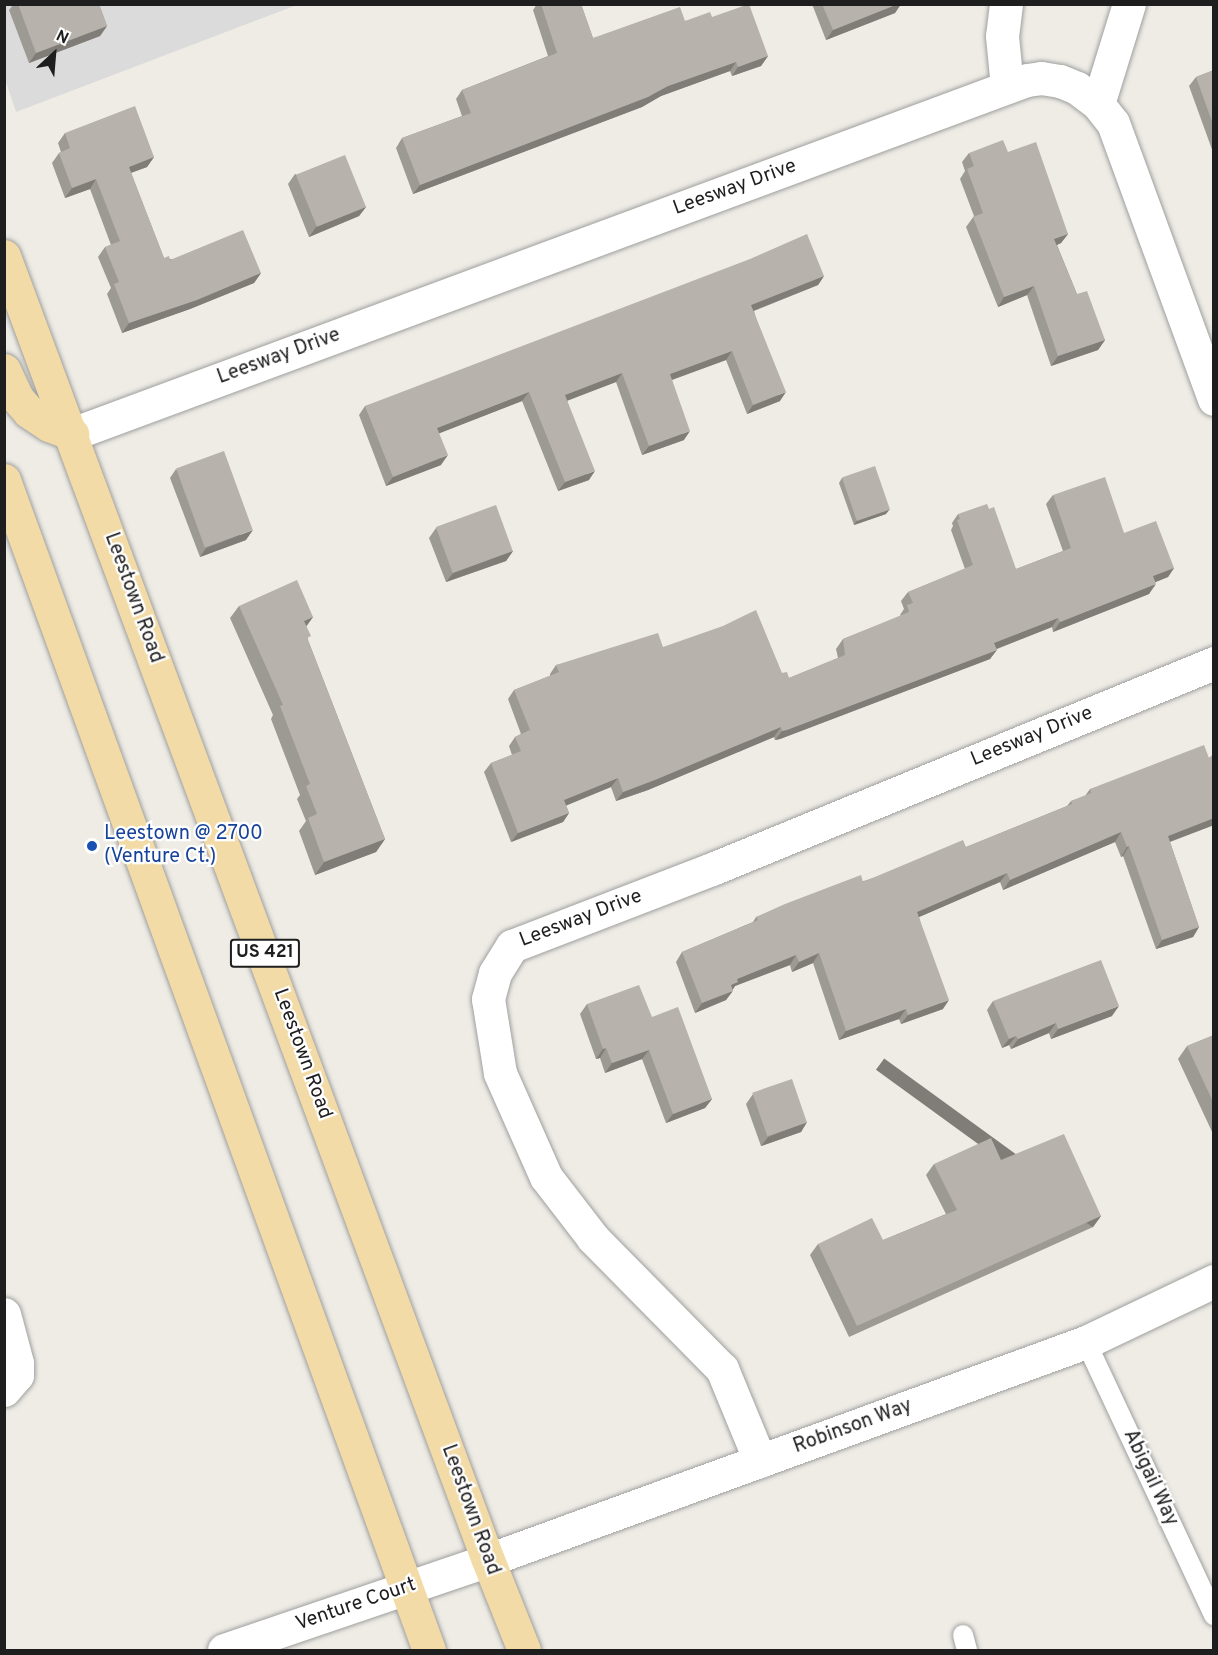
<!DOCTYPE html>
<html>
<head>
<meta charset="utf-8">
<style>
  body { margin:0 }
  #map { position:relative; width:1218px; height:1655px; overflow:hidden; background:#eeece5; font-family:Overpass,sans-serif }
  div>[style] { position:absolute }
  .residential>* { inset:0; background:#dcdbdb }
  .roads { filter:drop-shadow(0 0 2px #9f9f9f) drop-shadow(0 0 2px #9f9f9f) }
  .service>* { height:20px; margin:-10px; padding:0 10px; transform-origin:10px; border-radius:10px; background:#fff }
  .minor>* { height:33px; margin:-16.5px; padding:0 16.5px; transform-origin:16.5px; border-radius:16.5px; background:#fff }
  .primary>* { height:33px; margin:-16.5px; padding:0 16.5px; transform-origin:16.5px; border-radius:16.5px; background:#f2dba6 }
  .wall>* { inset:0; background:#9d9993 }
  .shaded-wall>* { inset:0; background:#807d78; transform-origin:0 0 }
  .building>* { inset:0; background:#b7b2ab; transform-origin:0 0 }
  .dots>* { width:16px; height:16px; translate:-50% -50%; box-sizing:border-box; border:3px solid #fff; border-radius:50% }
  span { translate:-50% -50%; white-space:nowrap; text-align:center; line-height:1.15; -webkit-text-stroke:4.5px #fff; paint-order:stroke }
  .shield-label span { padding:2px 4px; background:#fff; border:2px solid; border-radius:4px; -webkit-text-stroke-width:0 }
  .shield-label { font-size:18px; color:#1e1e1e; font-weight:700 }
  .street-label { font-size:20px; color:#1e1e1e }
  .transit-label { font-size:20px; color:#164399 }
  .left { translate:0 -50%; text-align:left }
  .frame { position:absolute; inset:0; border:6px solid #1e1e1e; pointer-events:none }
  .north { position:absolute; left:24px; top:24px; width:60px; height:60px; -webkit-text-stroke:4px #fff; paint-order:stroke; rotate:26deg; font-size:16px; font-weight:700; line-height:24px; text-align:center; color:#1e1e1e }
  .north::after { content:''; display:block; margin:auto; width:21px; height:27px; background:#1e1e1e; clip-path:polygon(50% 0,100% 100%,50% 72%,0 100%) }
</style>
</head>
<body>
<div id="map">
  <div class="residential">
    <i style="clip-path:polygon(5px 5px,297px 5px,16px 112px,5px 79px)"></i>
  </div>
  <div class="roads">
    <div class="service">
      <i style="left:1086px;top:1342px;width:302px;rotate:64.9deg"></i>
      <i style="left:963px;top:1635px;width:16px;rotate:75deg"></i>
    </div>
    <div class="minor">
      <i style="left:1006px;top:4px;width:32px;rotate:97deg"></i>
      <i style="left:1002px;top:36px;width:51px;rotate:84.4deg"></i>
      <i style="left:1098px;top:104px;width:105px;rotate:-72.8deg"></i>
      <i style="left:72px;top:434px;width:1018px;rotate:-20.34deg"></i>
      <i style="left:1027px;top:80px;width:14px;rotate:-8deg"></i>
      <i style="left:1041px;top:78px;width:19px;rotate:9deg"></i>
      <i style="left:1060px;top:81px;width:18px;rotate:22deg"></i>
      <i style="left:1077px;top:88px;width:26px;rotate:37deg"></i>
      <i style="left:1098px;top:104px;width:24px;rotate:52deg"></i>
      <i style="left:1113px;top:123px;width:294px;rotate:69.9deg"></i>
      <i style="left:4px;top:1314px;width:51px;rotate:75.1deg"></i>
      <i style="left:17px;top:1363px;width:12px;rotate:90deg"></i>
      <i style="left:17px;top:1375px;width:20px;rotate:131deg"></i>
      <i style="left:760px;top:1461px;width:100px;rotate:-112.4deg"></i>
      <i style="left:722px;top:1369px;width:184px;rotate:-134.6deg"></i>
      <i style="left:593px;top:1238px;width:77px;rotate:-127.6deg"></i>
      <i style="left:546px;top:1177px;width:114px;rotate:-113.9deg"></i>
      <i style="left:500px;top:1073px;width:75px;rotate:-99.2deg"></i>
      <i style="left:488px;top:999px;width:27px;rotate:-75deg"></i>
      <i style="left:495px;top:973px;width:32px;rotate:-58deg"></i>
      <i style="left:512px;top:946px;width:214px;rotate:-21.1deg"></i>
      <i style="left:712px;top:869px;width:543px;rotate:-22.31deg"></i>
      <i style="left:224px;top:1650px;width:279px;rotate:-18.8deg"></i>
      <i style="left:488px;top:1560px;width:636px;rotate:-20.03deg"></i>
      <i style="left:1086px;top:1342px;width:142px;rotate:-25.5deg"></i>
    </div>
    <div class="primary">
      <i style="left:4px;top:256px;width:1391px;rotate:69.64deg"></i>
      <i style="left:488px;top:1560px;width:97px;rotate:68.2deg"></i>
      <i style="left:4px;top:370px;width:31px;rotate:65deg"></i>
      <i style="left:17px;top:398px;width:18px;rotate:49deg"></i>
      <i style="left:29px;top:412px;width:24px;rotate:33deg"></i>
      <i style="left:49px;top:425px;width:25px;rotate:21deg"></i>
      <i style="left:4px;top:480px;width:1245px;rotate:70.04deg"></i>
    </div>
  </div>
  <div class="wall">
    <i style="clip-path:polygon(14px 4px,99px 4px,107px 26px,100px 36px,29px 63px,9px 10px)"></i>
    <i style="clip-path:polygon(537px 4px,581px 4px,593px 38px,685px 21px,712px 17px,768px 56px,761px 66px,732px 76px,730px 71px,661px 96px,642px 107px,413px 194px,396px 148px,402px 138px,462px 116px,456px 99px,462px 90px,548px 56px,533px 10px)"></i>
    <i style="clip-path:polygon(812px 4px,901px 4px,895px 13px,826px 40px)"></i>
    <i style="clip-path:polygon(1214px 70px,1214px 155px,1189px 86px,1196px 77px)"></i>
    <i style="clip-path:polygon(65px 133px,154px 157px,147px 167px,131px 173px,164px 258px,261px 273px,254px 283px,190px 309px,122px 333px,107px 294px,111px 288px,98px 257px,105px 247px,111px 245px,90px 189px,65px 198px,52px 163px,59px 153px,61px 152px,58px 143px)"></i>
    <i style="clip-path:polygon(1008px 152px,1068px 234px,1061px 243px,1057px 245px,1077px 294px,1105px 340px,1098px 350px,1051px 366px,1027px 295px,998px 307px,966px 227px,974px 216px,960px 179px,965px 171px,962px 162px,969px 153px)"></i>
    <i style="clip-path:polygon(295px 174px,366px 207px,359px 216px,309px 237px,288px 184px)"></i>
    <i style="clip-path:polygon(824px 276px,818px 285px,754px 311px,780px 401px,747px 414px,726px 360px,672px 380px,684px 440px,642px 455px,616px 382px,567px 400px,589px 480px,558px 491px,522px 401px,439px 433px,441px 465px,386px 486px,359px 415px,365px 406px)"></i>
    <i style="clip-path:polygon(176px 469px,246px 540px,200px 557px,170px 478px)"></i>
    <i style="clip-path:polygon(842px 478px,886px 514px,854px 525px,839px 483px)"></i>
    <i style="clip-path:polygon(1053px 495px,1124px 533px,1174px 568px,1168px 577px,1155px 582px,1149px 594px,1053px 632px,1052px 627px,997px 649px,990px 659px,780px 739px,775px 740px,774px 737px,648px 790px,616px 801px,611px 787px,566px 805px,569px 813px,563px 822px,511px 842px,484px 772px,491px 763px,512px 755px,509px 746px,515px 737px,521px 734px,508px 699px,514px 690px,550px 676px,550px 674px,556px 665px,663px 647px,782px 673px,789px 678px,838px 658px,836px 649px,843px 639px,901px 616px,900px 615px,904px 609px,901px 601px,908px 592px,965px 569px,951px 530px,953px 526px,952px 523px,958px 514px,1016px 569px,1063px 551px,1046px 504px)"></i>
    <i style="clip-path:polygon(436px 528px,513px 551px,506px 561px,446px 582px,429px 538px)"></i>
    <i style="clip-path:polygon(239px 606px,313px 617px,306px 627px,308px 640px,385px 839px,376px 852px,315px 875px,299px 831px,306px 821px,297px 799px,300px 795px,271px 719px,273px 715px,230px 618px)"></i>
    <i style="clip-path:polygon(1214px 754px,1214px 825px,1170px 842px,1199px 927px,1193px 937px,1156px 949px,1123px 856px,1121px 857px,1115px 842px,1003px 890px,1000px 882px,919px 917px,943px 1009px,901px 1024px,899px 1019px,839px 1040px,813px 963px,792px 972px,790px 965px,735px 986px,726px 1000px,695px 1013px,676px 962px,682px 952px,753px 922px,756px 917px,966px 847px,1067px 806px,1071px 801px,1085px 796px,1090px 789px,1209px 758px)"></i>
    <i style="clip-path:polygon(993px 1001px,1112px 1016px,1051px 1039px,1049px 1033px,1011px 1049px,1009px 1045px,1002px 1048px,987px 1010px)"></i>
    <i style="clip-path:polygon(587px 1004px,652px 1017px,712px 1099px,705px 1108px,666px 1123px,642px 1059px,605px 1073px,600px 1058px,596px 1059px,580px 1014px)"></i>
    <i style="clip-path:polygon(1214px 1035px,1214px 1136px,1178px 1059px,1187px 1046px)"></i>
    <i style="clip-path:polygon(753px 1094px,807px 1122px,801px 1132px,761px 1146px,746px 1104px)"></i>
    <i style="clip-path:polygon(1001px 1160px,1101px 1216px,1093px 1227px,849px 1337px,810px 1255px,818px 1244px,883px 1240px,946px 1214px,926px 1175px,934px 1164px)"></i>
  </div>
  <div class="shaded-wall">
    <i style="clip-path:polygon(898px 4px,901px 4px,895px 13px,826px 40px,833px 30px)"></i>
    <i style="clip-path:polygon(107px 26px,100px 36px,29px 63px,36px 53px)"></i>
    <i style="clip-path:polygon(768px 56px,761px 66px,732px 76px,738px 67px)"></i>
    <i style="clip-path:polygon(736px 62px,730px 71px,661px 96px,642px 107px,413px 194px,420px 185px,668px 86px)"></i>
    <i style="clip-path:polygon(154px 157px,147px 167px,122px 176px,129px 167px)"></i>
    <i style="clip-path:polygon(96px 179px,90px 189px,65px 198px,72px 188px)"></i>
    <i style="clip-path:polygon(366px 207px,359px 216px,309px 237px,316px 227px)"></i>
    <i style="clip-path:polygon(1068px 234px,1061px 243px,1048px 249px,1054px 239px)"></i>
    <i style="clip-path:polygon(261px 273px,254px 283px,190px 309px,122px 333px,129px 323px)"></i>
    <i style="clip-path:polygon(824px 276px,818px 285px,745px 314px,751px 305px)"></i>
    <i style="clip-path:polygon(1034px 286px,1027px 295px,998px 307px,1004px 297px)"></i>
    <i style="clip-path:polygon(1105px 340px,1098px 350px,1051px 366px,1058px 356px)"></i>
    <i style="clip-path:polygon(732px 351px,726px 360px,663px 383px,670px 374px)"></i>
    <i style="clip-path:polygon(622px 373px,616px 382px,559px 404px,565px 395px)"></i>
    <i style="clip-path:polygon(529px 392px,522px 401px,430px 437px,437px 428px)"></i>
    <i style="clip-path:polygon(786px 392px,780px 401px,747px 414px,753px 405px)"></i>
    <i style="clip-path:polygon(690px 431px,684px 440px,642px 455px,649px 446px)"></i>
    <i style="clip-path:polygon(448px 455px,441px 465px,386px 486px,393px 477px)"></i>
    <i style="clip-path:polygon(595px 471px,589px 480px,558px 491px,565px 482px)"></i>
    <i style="clip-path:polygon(890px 509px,886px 514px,854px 525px,857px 520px)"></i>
    <i style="clip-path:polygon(253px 530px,246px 540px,200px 557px,206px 548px)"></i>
    <i style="clip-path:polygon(513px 551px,506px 561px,446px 582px,453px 573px)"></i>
    <i style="clip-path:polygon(1174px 568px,1168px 577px,1146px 586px,1153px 576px)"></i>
    <i style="clip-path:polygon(1156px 584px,1149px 594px,1053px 632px,1060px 622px)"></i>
    <i style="clip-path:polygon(313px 617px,304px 629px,304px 621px)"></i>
    <i style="clip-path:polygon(1058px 618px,1052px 627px,988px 652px,994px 643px)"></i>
    <i style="clip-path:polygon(997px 650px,990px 659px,780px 739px,775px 740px,782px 731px)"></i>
    <i style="clip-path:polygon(781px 727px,774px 737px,648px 790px,616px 801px,623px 792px)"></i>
    <i style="clip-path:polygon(618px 778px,611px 787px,558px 809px,564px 800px)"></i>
    <i style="clip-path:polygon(569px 813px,563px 822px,511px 842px,518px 833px)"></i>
    <i style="clip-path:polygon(1214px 818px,1214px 825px,1161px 845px,1168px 836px)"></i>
    <i style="clip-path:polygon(1121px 832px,1115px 842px,1003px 890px,1010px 880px)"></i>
    <i style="clip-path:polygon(385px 839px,376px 852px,315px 875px,324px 862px)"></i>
    <i style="clip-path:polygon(1129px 846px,1123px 856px,1121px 857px,1127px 847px)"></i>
    <i style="clip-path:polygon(1007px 873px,1000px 882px,910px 921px,917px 912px)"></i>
    <i style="clip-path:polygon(1199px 927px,1193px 937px,1156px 949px,1162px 940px)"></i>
    <i style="clip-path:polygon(819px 953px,813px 963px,792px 972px,799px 962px)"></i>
    <i style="clip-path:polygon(796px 955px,790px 965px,735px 986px,731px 992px,733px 991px,726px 1000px,695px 1013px,702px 1003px,731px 985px,737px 979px)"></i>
    <i style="clip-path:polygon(949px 1000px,943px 1009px,901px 1024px,908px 1015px)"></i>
    <i style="clip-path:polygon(1119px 1006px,1112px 1016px,1051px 1039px,1058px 1029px)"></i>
    <i style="clip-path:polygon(906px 1009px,899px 1019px,839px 1040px,846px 1031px)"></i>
    <i style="clip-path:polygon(1056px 1023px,1049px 1033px,1011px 1049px,1018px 1039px)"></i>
    <i style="clip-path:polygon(1016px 1036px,1009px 1045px,1002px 1048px,1009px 1039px)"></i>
    <i style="clip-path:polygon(606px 1048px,600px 1058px,596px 1059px,603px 1049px)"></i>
    <i style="clip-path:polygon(649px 1050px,642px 1059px,605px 1073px,612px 1063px)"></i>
    <i style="clip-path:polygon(712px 1099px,705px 1108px,666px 1123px,673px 1114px)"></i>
    <i style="clip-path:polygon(807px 1122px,801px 1132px,761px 1146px,768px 1137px)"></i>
    <i style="left:1101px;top:1216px;width:14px;height:268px;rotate:126deg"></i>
  </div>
  <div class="building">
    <i style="clip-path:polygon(18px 4px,99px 4px,107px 26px,36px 53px)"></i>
    <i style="clip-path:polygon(541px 4px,581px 4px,593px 38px,680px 7px,685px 21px,710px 12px,712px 17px,749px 4px,768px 56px,738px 67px,736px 62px,668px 86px,648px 97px,420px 185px,402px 138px,471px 113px,462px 90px,557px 53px)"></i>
    <i style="clip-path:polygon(822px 4px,898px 4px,833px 30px)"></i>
    <i style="clip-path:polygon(1214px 70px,1214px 127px,1196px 77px)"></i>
    <i style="clip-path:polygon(135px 106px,154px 157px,129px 167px,164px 258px,169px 256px,170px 260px,243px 230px,261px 273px,197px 300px,129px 323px,114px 284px,119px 282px,105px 247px,120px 241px,96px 179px,72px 188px,59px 153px,70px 148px,65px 133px)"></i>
    <i style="clip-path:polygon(1003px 140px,1008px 152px,1036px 142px,1068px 234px,1054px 239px,1077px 294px,1087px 291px,1105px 340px,1058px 356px,1034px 286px,1004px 297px,973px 217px,983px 213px,967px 169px,974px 166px,969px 153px)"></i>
    <i style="left:345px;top:155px;width:56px;height:53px;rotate:68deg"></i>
    <i style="clip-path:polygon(807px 234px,824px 276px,751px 305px,786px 392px,753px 405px,732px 351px,670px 374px,690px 431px,649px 446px,622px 373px,565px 395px,595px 471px,565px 482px,529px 392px,437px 428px,448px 455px,393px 477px,365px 406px,750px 259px)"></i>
    <i style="left:224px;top:451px;width:84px;height:51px;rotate:70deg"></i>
    <i style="left:875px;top:466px;width:46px;height:35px;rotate:71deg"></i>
    <i style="clip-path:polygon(1105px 477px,1124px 533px,1156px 521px,1174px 568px,1153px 576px,1156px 584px,1060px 622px,1058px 618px,994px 643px,997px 650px,787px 730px,782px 731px,781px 727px,655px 780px,623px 792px,618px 778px,564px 800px,569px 813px,518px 833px,491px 763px,521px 751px,515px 737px,530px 730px,514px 690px,559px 672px,556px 665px,658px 633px,663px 647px,723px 626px,756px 610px,782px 673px,787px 672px,789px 678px,845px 655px,843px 639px,909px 612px,907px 605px,913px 603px,908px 592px,973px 565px,957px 520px,960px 519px,958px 514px,987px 504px,989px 509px,994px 507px,1016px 569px,1071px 548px,1053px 495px)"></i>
    <i style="left:496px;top:505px;width:49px;height:64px;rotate:70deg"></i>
    <i style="clip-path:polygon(297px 580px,313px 617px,304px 621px,311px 636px,307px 638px,385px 839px,324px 862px,308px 818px,317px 814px,306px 786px,310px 784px,280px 706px,283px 705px,239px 606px)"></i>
    <i style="clip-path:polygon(1204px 745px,1209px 758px,1214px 754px,1214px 818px,1168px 836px,1199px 927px,1162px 940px,1129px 846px,1127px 847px,1121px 832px,1010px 880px,1007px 873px,917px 912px,949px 1000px,908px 1015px,906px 1009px,846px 1031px,819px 953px,799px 962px,796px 955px,737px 979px,738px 982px,731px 985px,733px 991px,702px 1003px,682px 952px,758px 920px,756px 917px,785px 904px,861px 875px,863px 882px,963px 840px,966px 847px,1072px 804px,1071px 801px,1091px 793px,1090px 789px)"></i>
    <i style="clip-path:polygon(1101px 960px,1119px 1006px,1058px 1029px,1056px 1023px,1018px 1039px,1016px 1036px,1009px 1039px,993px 1001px)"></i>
    <i style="clip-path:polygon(639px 985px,652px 1017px,678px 1007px,712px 1099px,673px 1114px,649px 1050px,612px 1063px,606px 1048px,603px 1049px,587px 1004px)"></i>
    <i style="clip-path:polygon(1214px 1035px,1214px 1104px,1187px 1046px)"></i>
    <i style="left:792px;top:1079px;width:46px;height:42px;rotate:71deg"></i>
    <i style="clip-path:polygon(1064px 1134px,1101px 1216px,857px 1326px,818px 1244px,872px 1218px,883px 1240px,957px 1210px,934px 1164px,991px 1138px,1001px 1160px)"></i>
  </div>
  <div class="dots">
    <i style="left:92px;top:846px;background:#1a4fb4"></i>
  </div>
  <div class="shield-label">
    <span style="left:265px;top:953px">US 421</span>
  </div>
  <div class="street-label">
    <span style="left:735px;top:188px;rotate:-20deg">Leesway Drive</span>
    <span style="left:279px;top:357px;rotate:-20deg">Leesway Drive</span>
    <span style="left:133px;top:598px;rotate:70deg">Leestown Road</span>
    <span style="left:1032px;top:737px;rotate:-22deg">Leesway Drive</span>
    <span style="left:581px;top:919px;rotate:-21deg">Leesway Drive</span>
    <span style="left:302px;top:1054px;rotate:70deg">Leestown Road</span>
    <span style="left:853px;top:1427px;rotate:-20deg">Robinson Way</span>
    <span style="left:1150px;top:1478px;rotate:65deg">Abigail Way</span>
    <span style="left:470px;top:1510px;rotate:70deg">Leestown Road</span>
    <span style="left:356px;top:1605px;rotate:-19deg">Venture Court</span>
  </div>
  <div class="transit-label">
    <span class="left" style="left:104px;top:846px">Leestown @ 2700<br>(Venture Ct.)</span>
  </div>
  <div class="frame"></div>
  <div class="north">N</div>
</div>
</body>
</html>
